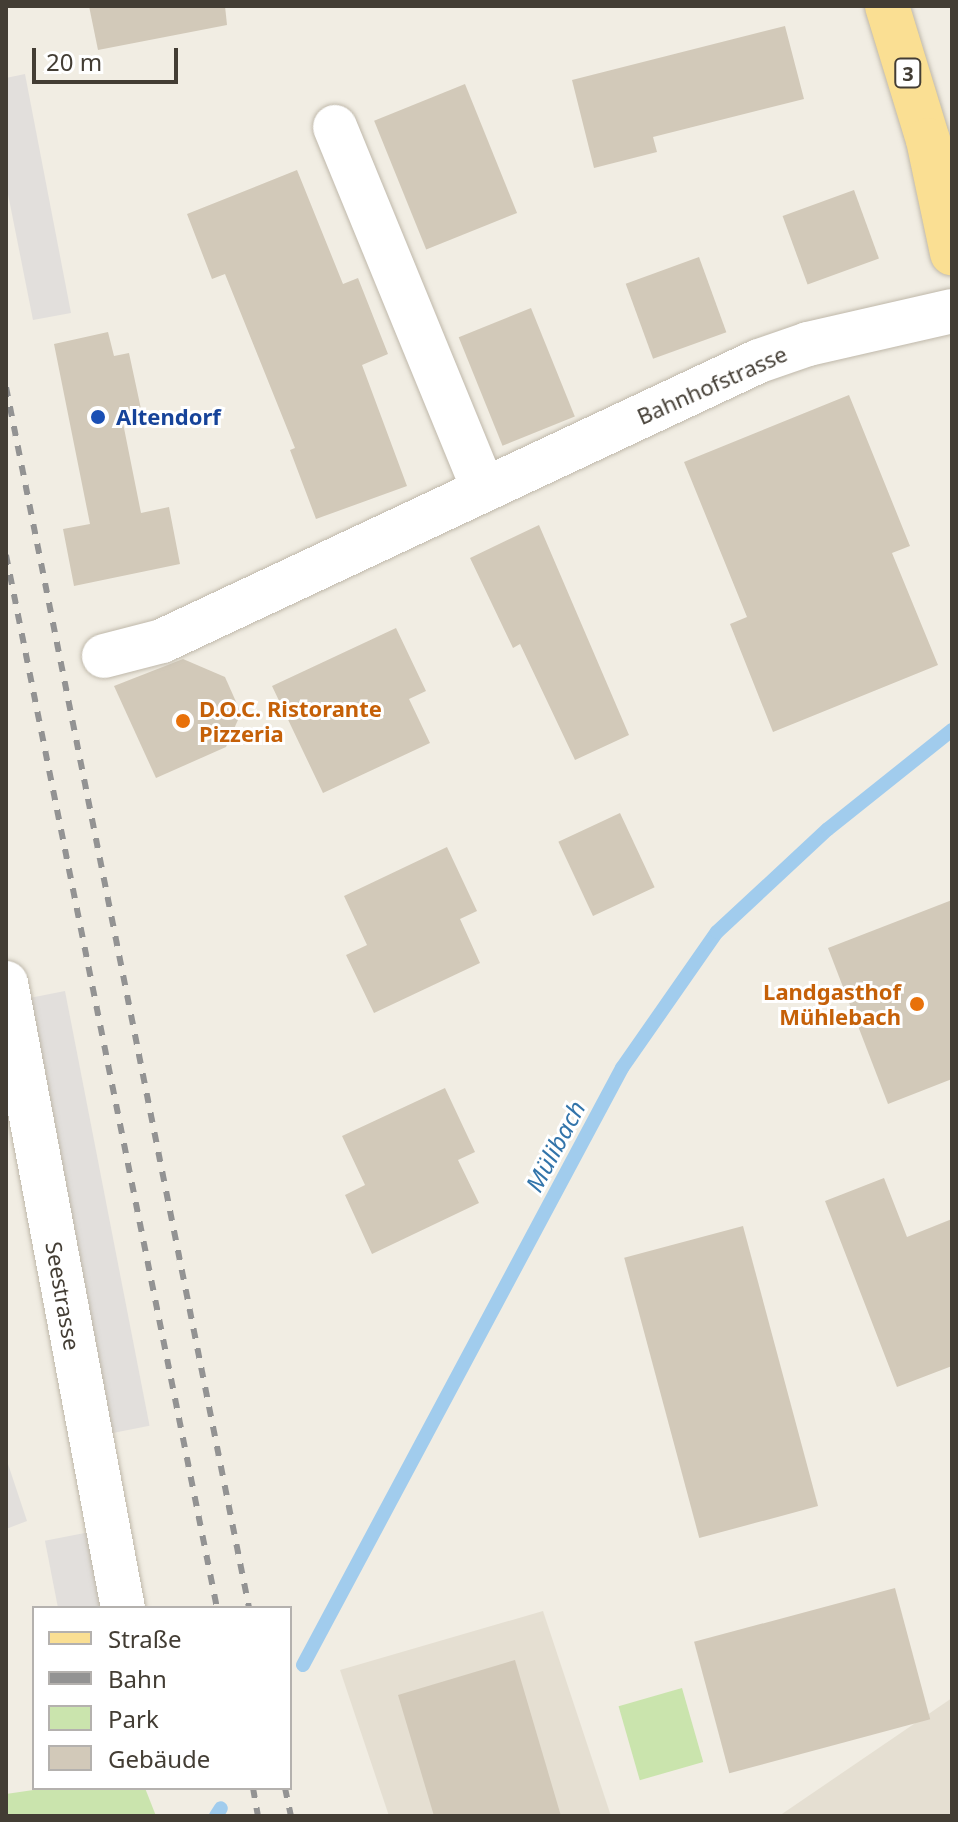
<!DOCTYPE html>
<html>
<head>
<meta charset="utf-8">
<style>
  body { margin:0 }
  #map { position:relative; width:958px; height:1822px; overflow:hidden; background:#f1ede3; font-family:"Noto Sans",sans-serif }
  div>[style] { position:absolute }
  .residential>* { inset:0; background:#e5dfd2 }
  .green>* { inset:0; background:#cae4ad; transform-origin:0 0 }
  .parking>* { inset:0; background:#e2dfdc; transform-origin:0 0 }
  .stream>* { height:14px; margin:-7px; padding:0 7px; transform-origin:7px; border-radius:7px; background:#a1cced }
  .building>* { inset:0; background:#d2c9b9; transform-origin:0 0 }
  .roads { filter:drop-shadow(0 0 2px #bfb8aa) drop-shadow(0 0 2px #bfb8aa) }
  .street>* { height:44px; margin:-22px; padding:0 22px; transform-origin:22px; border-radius:22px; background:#fff }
  .primary>* { height:44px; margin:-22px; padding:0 22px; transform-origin:22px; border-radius:22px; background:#fadf93 }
  .rail>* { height:6px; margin-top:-3px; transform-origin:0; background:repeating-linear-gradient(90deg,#939393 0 10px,transparent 0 20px) }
  .dots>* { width:22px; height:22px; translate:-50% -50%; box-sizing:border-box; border:4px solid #fff; border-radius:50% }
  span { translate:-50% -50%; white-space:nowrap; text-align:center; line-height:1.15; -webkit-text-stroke:6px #fff; paint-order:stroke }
  .shield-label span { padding:2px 6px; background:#fff; border:2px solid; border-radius:6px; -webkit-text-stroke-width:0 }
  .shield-label { font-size:20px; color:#433d34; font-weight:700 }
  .street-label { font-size:22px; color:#433d34 }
  .transit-label { font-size:22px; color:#164399; font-weight:700 }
  .left { translate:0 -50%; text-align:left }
  .food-label { font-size:22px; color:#c56008; font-weight:700 }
  .right { translate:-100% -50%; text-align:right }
  .water-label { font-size:24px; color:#3274aa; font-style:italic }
  .frame { position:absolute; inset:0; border:8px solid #433d34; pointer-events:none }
  .legend { position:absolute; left:32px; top:1606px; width:260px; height:184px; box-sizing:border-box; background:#fff; border:2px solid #b4b1ae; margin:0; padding:10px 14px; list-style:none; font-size:24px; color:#433d34 }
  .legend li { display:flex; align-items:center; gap:16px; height:40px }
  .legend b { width:40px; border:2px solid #b4b1ae }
  .scale { position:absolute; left:32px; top:48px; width:146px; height:36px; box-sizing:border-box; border:4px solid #433d34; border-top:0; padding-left:10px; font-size:24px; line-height:28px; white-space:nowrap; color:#433d34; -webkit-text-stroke:6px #fff; paint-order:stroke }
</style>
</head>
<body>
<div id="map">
  <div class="residential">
    <i style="clip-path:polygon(543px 1611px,611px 1816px,389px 1816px,340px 1670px)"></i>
    <i style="clip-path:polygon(952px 1698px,952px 1816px,779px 1816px)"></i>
  </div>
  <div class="green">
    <i style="left:682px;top:1688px;width:77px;height:66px;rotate:74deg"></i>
    <i style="clip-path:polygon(47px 1788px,145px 1788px,156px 1816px,6px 1816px,6px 1794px)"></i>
  </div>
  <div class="parking">
    <i style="clip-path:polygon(25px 74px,71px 313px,33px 320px,6px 184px,6px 78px)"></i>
    <i style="left:65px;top:991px;width:443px;height:40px;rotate:79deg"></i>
    <i style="clip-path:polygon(6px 1458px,27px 1521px,6px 1529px)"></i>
    <i style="left:95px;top:1531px;width:78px;height:51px;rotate:79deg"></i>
  </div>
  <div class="stream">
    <i style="left:303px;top:1665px;width:677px;rotate:-61.88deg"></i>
    <i style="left:622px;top:1068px;width:166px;rotate:-55.1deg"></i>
    <i style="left:717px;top:932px;width:151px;rotate:-42.9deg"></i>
    <i style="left:828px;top:829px;width:159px;rotate:-38.6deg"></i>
    <i style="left:216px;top:1816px;width:9px;rotate:-58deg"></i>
  </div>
  <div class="building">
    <i style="clip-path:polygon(89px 6px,225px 6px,227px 25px,98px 50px)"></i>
    <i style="clip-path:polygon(785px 26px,804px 99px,653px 137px,657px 152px,594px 168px,572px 80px)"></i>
    <i style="left:465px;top:84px;width:139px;height:98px;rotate:68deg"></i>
    <i style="clip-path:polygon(297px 170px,343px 284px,358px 278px,388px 354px,362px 365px,407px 486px,316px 519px,290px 450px,295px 448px,225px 274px,212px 279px,187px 214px)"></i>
    <i style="left:854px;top:190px;width:73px;height:76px;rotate:70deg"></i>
    <i style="left:699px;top:257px;width:80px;height:78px;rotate:70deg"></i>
    <i style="left:531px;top:308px;width:117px;height:78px;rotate:68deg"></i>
    <i style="clip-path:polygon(108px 332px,114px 356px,129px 353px,141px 409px,121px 413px,141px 513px,169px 507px,180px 564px,74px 586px,63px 529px,90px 524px,54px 344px)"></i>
    <i style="clip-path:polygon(849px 395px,910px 546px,892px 553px,938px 665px,773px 732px,730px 624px,747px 617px,684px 462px)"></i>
    <i style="clip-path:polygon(539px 525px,629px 735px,575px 760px,520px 644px,513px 648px,470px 558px)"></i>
    <i style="clip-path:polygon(396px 628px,426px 691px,409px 699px,430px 743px,323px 793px,272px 686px)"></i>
    <i style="clip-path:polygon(183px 659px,225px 677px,241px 713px,226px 747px,156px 778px,114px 686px)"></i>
    <i style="left:620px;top:813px;width:82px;height:68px;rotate:65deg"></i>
    <i style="clip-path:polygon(447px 847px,477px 911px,460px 919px,480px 963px,374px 1013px,346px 955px,367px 945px,344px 896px)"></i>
    <i style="clip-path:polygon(952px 900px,952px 1079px,888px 1104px,828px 948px)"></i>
    <i style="clip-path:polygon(445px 1088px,475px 1152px,458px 1160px,479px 1203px,372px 1254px,345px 1195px,365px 1185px,342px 1136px)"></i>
    <i style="clip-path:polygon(884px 1178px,907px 1237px,952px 1219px,952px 1366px,897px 1387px,825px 1201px)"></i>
    <i style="left:743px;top:1226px;width:290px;height:123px;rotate:75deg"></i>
    <i style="left:895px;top:1588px;width:136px;height:208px;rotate:75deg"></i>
    <i style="clip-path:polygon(515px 1660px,561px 1816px,434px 1816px,398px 1695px)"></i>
  </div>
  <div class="roads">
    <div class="street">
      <i style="left:335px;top:127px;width:392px;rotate:67.7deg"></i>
      <i style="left:104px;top:656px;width:60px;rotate:-14.5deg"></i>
      <i style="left:162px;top:641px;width:659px;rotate:-25.13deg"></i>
      <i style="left:759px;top:361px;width:52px;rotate:-19.1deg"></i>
      <i style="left:808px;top:344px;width:148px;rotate:-12.9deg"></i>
      <i style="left:6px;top:983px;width:636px;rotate:79.4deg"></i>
    </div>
    <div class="primary">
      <i style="left:887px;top:6px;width:140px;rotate:73deg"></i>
      <i style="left:928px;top:140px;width:116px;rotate:78deg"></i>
    </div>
  </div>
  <div class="rail">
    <i style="left:6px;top:387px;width:1245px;rotate:78.74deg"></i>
    <i style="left:6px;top:555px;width:1074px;rotate:78.67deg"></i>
    <i style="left:253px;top:1788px;width:28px;rotate:80deg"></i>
    <i style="left:285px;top:1788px;width:29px;rotate:78deg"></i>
  </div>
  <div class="dots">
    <i style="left:98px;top:417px;background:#1a4fb4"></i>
    <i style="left:183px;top:721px;background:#e8710a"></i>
    <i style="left:917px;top:1004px;background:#e8710a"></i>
  </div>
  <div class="shield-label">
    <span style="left:908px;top:73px">3</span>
  </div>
  <div class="street-label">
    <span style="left:712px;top:385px;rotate:-24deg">Bahnhofstrasse</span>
    <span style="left:63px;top:1296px;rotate:80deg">Seestrasse</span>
  </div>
  <div class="transit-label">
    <span class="left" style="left:116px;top:417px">Altendorf</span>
  </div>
  <div class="food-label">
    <span class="left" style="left:199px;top:721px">D.O.C. Ristorante<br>Pizzeria</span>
    <span class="right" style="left:901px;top:1004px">Landgasthof<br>Mühlebach</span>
  </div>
  <div class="water-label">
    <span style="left:555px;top:1146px;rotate:-62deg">Mülibach</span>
  </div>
  <div class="frame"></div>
  <ul class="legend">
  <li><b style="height:10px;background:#fadf93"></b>Straße</li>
  <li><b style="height:10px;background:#939393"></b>Bahn</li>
  <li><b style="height:22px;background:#cae4ad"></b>Park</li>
  <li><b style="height:22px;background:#d2c9b9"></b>Gebäude</li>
  </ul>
  <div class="scale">20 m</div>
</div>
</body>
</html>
